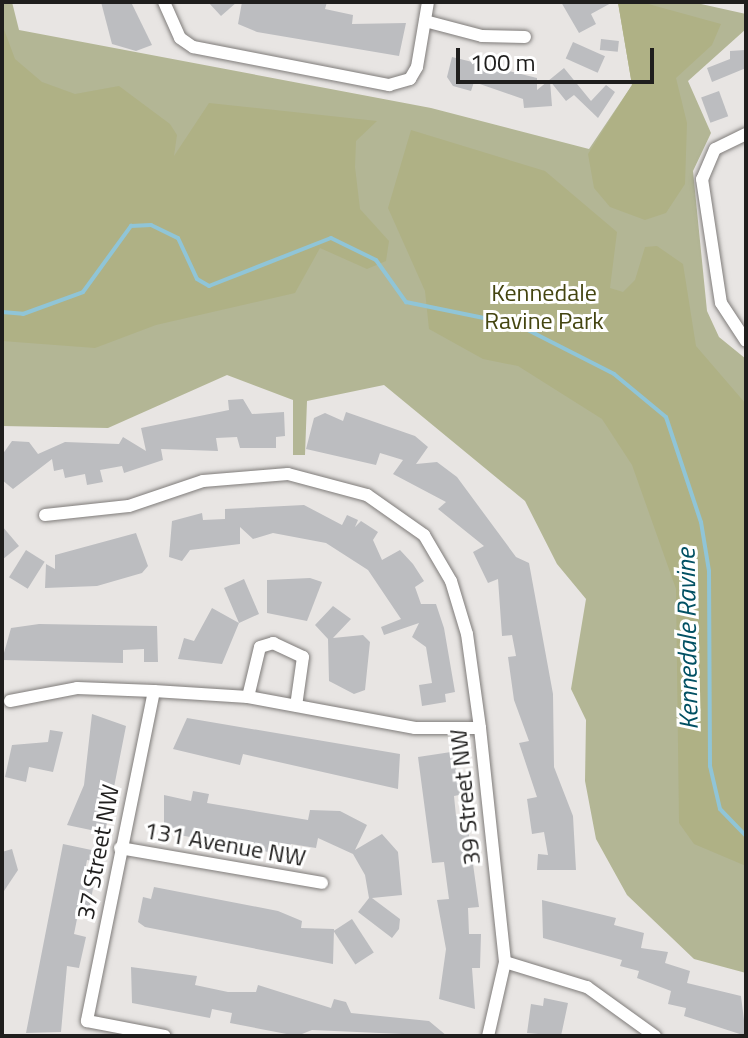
<!DOCTYPE html>
<html>
<head>
<meta charset="utf-8">
<style>
  body { margin:0 }
  #map { position:relative; width:748px; height:1038px; overflow:hidden; background:#e8e5e3; font-family:"Titillium Web",sans-serif }
  div>[style] { position:absolute }
  .green>* { inset:0; background:#b3b695 }
  .forest>* { inset:0; background:#afb185 }
  .stream>* { height:4px; margin:-2px; padding:0 2px; transform-origin:2px; border-radius:2px; background:#90c5d7 }
  .building>* { inset:0; background:#bcbdc0; transform-origin:0 0 }
  .roads { filter:drop-shadow(0 0 2px #7f7c7a) drop-shadow(0 0 2px #7f7c7a) }
  .minor>* { height:12px; margin:-6px; padding:0 6px; transform-origin:6px; border-radius:6px; background:#fff }
  span { translate:-50% -50%; white-space:nowrap; text-align:center; line-height:1.15; -webkit-text-stroke:6px #fff; paint-order:stroke }
  .park-label { font-size:24px; color:#444510 }
  .street-label { font-size:24px; color:#1f1e1d }
  .water-label { font-size:26px; color:#015063; font-style:italic }
  .frame { position:absolute; inset:0; border:4px solid #1f1e1d; pointer-events:none }
  .scale { position:absolute; left:456px; top:48px; width:198px; height:36px; box-sizing:border-box; border:4px solid #1f1e1d; border-top:0; padding-left:10px; font-size:24px; line-height:28px; white-space:nowrap; color:#1f1e1d; -webkit-text-stroke:6px #fff; paint-order:stroke }
</style>
</head>
<body>
<div id="map">
  <div class="green">
    <i style="clip-path:polygon(2px 2px,12px 2px,19px 30px,431px 108px,589px 149px,632px 85px,618px 2px,692px 2px,746px 14px,746px 29px,688px 81px,711px 133px,693px 171px,707px 311px,719px 337px,746px 359px,746px 973px,694px 959px,627px 895px,596px 839px,585px 781px,586px 720px,571px 689px,586px 599px,557px 564px,525px 501px,384px 385px,307px 401px,305px 455px,293px 455px,293px 400px,227px 375px,108px 428px,2px 426px)"></i>
  </div>
  <div class="forest">
    <i style="clip-path:polygon(641px 2px,721px 24px,712px 45px,676px 78px,687px 123px,685px 184px,666px 213px,645px 220px,610px 207px,594px 188px,588px 154px,632px 85px,618px 3px)"></i>
    <i style="clip-path:polygon(2px 24px,15px 59px,42px 82px,75px 94px,119px 86px,170px 124px,177px 135px,174px 156px,209px 103px,377px 121px,356px 141px,355px 167px,360px 209px,389px 241px,386px 261px,367px 269px,320px 248px,295px 293px,156px 325px,95px 348px,2px 341px)"></i>
    <i style="clip-path:polygon(411px 130px,545px 171px,617px 232px,610px 288px,623px 292px,635px 280px,645px 247px,657px 246px,683px 264px,696px 346px,746px 404px,746px 866px,694px 844px,679px 823px,676px 589px,632px 465px,602px 419px,518px 366px,483px 359px,429px 329px,425px 291px,388px 208px)"></i>
  </div>
  <div class="stream">
    <i style="left:2px;top:312px;width:21px;rotate:5deg"></i>
    <i style="left:23px;top:314px;width:64px;rotate:-20.1deg"></i>
    <i style="left:83px;top:292px;width:82px;rotate:-54deg"></i>
    <i style="left:131px;top:226px;width:20px;rotate:-3deg"></i>
    <i style="left:151px;top:225px;width:30px;rotate:26deg"></i>
    <i style="left:178px;top:238px;width:45px;rotate:65.1deg"></i>
    <i style="left:197px;top:279px;width:14px;rotate:30deg"></i>
    <i style="left:209px;top:286px;width:131px;rotate:-21.5deg"></i>
    <i style="left:331px;top:238px;width:50px;rotate:26.1deg"></i>
    <i style="left:376px;top:260px;width:52px;rotate:54.5deg"></i>
    <i style="left:406px;top:302px;width:114px;rotate:11.6deg"></i>
    <i style="left:518px;top:325px;width:108px;rotate:27deg"></i>
    <i style="left:614px;top:374px;width:67px;rotate:39.6deg"></i>
    <i style="left:666px;top:417px;width:111px;rotate:71.6deg"></i>
    <i style="left:701px;top:522px;width:50px;rotate:80.7deg"></i>
    <i style="left:709px;top:571px;width:195px;rotate:89.7deg"></i>
    <i style="left:710px;top:766px;width:44px;rotate:76.9deg"></i>
    <i style="left:720px;top:809px;width:37px;rotate:46deg"></i>
  </div>
  <div class="building">
    <i style="clip-path:polygon(101px 2px,131px 2px,152px 45px,136px 51px,112px 44px)"></i>
    <i style="clip-path:polygon(208px 2px,237px 2px,221px 16px)"></i>
    <i style="clip-path:polygon(242px 2px,327px 2px,325px 9px,353px 15px,352px 24px,406px 23px,399px 56px,257px 32px,238px 24px)"></i>
    <i style="clip-path:polygon(561px 2px,613px 2px,591px 14px,596px 24px,579px 33px)"></i>
    <i style="left:601px;top:39px;width:18px;height:11px;rotate:6deg"></i>
    <i style="left:573px;top:42px;width:35px;height:18px;rotate:24deg"></i>
    <i style="clip-path:polygon(745px 50px,746px 68px,712px 82px,707px 68px,730px 59px,730px 51px)"></i>
    <i style="clip-path:polygon(452px 57px,537px 78px,537px 90px,564px 68px,591px 101px,606px 85px,615px 92px,598px 118px,574px 95px,566px 101px,550px 81px,552px 106px,524px 108px,523px 99px,474px 82px,471px 91px,453px 86px,447px 77px)"></i>
    <i style="left:719px;top:91px;width:27px;height:19px;rotate:70deg"></i>
    <i style="clip-path:polygon(243px 399px,252px 414px,284px 412px,285px 436px,276px 437px,276px 448px,240px 448px,237px 437px,216px 438px,218px 451px,161px 449px,163px 460px,124px 473px,122px 466px,100px 470px,103px 482px,87px 485px,85px 474px,65px 478px,63px 469px,54px 471px,52px 459px,13px 489px,2px 480px,2px 455px,12px 441px,29px 442px,38px 454px,65px 442px,119px 444px,123px 437px,146px 451px,141px 428px,229px 410px,228px 400px)"></i>
    <i style="clip-path:polygon(346px 412px,415px 436px,428px 447px,416px 464px,437px 462px,457px 477px,516px 557px,529px 563px,553px 694px,554px 767px,573px 816px,576px 870px,537px 870px,538px 854px,548px 855px,544px 832px,532px 834px,527px 799px,537px 797px,519px 743px,529px 741px,514px 700px,508px 657px,516px 656px,512px 635px,502px 636px,498px 579px,488px 583px,473px 552px,484px 546px,438px 509px,446px 502px,393px 474px,403px 460px,380px 453px,376px 465px,306px 449px,314px 418px,325px 413px,343px 421px)"></i>
    <i style="clip-path:polygon(304px 505px,342px 525px,347px 515px,358px 520px,355px 527px,361px 521px,378px 532px,373px 540px,382px 560px,400px 550px,413px 564px,424px 581px,415px 587px,421px 604px,436px 604px,444px 628px,455px 692px,445px 694px,446px 702px,422px 706px,419px 685px,432px 683px,426px 647px,412px 637px,419px 623px,384px 635px,381px 627px,401px 619px,368px 570px,326px 543px,273px 533px,253px 539px,240px 527px,240px 544px,190px 550px,182px 561px,169px 557px,172px 521px,202px 513px,203px 520px,225px 519px,225px 509px)"></i>
    <i style="clip-path:polygon(2px 526px,19px 546px,2px 560px)"></i>
    <i style="clip-path:polygon(136px 533px,148px 566px,142px 573px,97px 586px,45px 588px,46px 564px,55px 569px,55px 555px)"></i>
    <i style="left:26px;top:550px;width:22px;height:32px;rotate:32deg"></i>
    <i style="clip-path:polygon(310px 578px,322px 582px,307px 621px,267px 613px,267px 580px)"></i>
    <i style="clip-path:polygon(244px 579px,259px 614px,239px 623px,222px 664px,178px 659px,184px 638px,194px 641px,212px 608px,239px 623px,224px 588px)"></i>
    <i style="clip-path:polygon(333px 606px,351px 619px,333px 638px,363px 635px,370px 642px,365px 690px,354px 694px,329px 681px,328px 639px,315px 625px)"></i>
    <i style="clip-path:polygon(39px 624px,157px 626px,158px 662px,144px 662px,144px 649px,123px 650px,123px 663px,2px 660px,11px 628px)"></i>
    <i style="clip-path:polygon(92px 714px,126px 726px,105px 833px,67px 825px,84px 785px)"></i>
    <i style="clip-path:polygon(187px 718px,400px 754px,398px 789px,243px 754px,240px 765px,173px 749px)"></i>
    <i style="clip-path:polygon(50px 730px,63px 732px,53px 772px,29px 767px,26px 782px,5px 777px,12px 745px,48px 742px)"></i>
    <i style="clip-path:polygon(451px 752px,464px 794px,454px 796px,456px 816px,466px 814px,479px 907px,468px 908px,469px 934px,481px 934px,480px 968px,472px 968px,475px 1009px,439px 999px,446px 949px,437px 900px,449px 899px,444px 862px,432px 863px,418px 757px)"></i>
    <i style="clip-path:polygon(193px 791px,209px 794px,207px 803px,308px 820px,310px 810px,340px 811px,367px 825px,355px 850px,382px 834px,398px 852px,402px 895px,372px 898px,400px 919px,399px 929px,392px 938px,358px 912px,369px 898px,365px 875px,353px 854px,318px 838px,316px 848px,291px 844px,289px 856px,164px 832px,164px 795px,191px 801px)"></i>
    <i style="clip-path:polygon(63px 844px,101px 852px,99px 862px,87px 860px,83px 881px,94px 883px,88px 916px,78px 914px,74px 934px,86px 937px,79px 968px,67px 966px,61px 1032px,26px 1033px)"></i>
    <i style="clip-path:polygon(12px 849px,18px 870px,2px 894px,2px 852px)"></i>
    <i style="clip-path:polygon(154px 887px,278px 911px,302px 921px,301px 928px,334px 929px,333px 964px,145px 927px,138px 922px,143px 897px,151px 899px)"></i>
    <i style="clip-path:polygon(542px 900px,616px 918px,614px 925px,644px 933px,641px 948px,668px 952px,665px 963px,690px 971px,687px 983px,741px 996px,746px 1036px,684px 1016px,686px 1008px,668px 1004px,671px 991px,637px 978px,639px 971px,620px 966px,622px 960px,543px 938px)"></i>
    <i style="left:352px;top:919px;width:40px;height:22px;rotate:57deg"></i>
    <i style="clip-path:polygon(131px 967px,197px 976px,195px 985px,228px 992px,256px 992px,258px 985px,331px 1008px,334px 999px,346px 1002px,351px 1013px,429px 1021px,447px 1036px,312px 1030px,297px 1036px,230px 1023px,232px 1013px,212px 1009px,210px 1018px,132px 1003px)"></i>
    <i style="clip-path:polygon(544px 998px,568px 1003px,561px 1036px,527px 1033px,531px 1004px,543px 1006px)"></i>
  </div>
  <div class="roads">
    <div class="minor">
      <i style="left:164px;top:2px;width:39px;rotate:66deg"></i>
      <i style="left:180px;top:38px;width:16px;rotate:35deg"></i>
      <i style="left:193px;top:47px;width:200px;rotate:11deg"></i>
      <i style="left:389px;top:85px;width:22px;rotate:-16deg"></i>
      <i style="left:410px;top:79px;width:14px;rotate:-60deg"></i>
      <i style="left:417px;top:67px;width:66px;rotate:-80.4deg"></i>
      <i style="left:425px;top:21px;width:59px;rotate:14.7deg"></i>
      <i style="left:482px;top:36px;width:43px;rotate:1.3deg"></i>
      <i style="left:746px;top:134px;width:34px;rotate:154deg"></i>
      <i style="left:715px;top:149px;width:33px;rotate:113deg"></i>
      <i style="left:702px;top:179px;width:125px;rotate:81.3deg"></i>
      <i style="left:721px;top:303px;width:45px;rotate:56.7deg"></i>
      <i style="left:45px;top:515px;width:84px;rotate:-6.1deg"></i>
      <i style="left:129px;top:506px;width:78px;rotate:-18.7deg"></i>
      <i style="left:203px;top:481px;width:85px;rotate:-4.7deg"></i>
      <i style="left:288px;top:474px;width:82px;rotate:14.9deg"></i>
      <i style="left:367px;top:495px;width:70px;rotate:35.1deg"></i>
      <i style="left:424px;top:535px;width:53px;rotate:59.6deg"></i>
      <i style="left:451px;top:581px;width:55px;rotate:73.2deg"></i>
      <i style="left:467px;top:634px;width:95px;rotate:82.1deg"></i>
      <i style="left:480px;top:728px;width:235px;rotate:83.9deg"></i>
      <i style="left:505px;top:962px;width:76px;rotate:102.9deg"></i>
      <i style="left:154px;top:691px;width:337px;rotate:101.5deg"></i>
      <i style="left:87px;top:1021px;width:79px;rotate:10.9deg"></i>
      <i style="left:248px;top:697px;width:51px;rotate:-76.5deg"></i>
      <i style="left:260px;top:647px;width:14px;rotate:-17deg"></i>
      <i style="left:273px;top:643px;width:33px;rotate:25deg"></i>
      <i style="left:303px;top:657px;width:49px;rotate:98.1deg"></i>
      <i style="left:10px;top:701px;width:68px;rotate:-11deg"></i>
      <i style="left:77px;top:688px;width:77px;rotate:2.2deg"></i>
      <i style="left:154px;top:691px;width:94px;rotate:3.7deg"></i>
      <i style="left:248px;top:697px;width:170px;rotate:10.5deg"></i>
      <i style="left:415px;top:728px;width:65px"></i>
      <i style="left:120px;top:848px;width:205px;rotate:9.8deg"></i>
      <i style="left:505px;top:962px;width:86px;rotate:17deg"></i>
      <i style="left:587px;top:987px;width:84px;rotate:35.8deg"></i>
    </div>
  </div>
  <div class="park-label">
    <span style="left:544px;top:307px">Kennedale<br>Ravine Park</span>
  </div>
  <div class="street-label">
    <span style="left:465px;top:797px;rotate:-96deg">39 Street NW</span>
    <span style="left:225px;top:844px;rotate:10deg">131 Avenue NW</span>
    <span style="left:98px;top:852px;rotate:-79deg">37 Street NW</span>
  </div>
  <div class="water-label">
    <span style="left:687px;top:639px;rotate:-91deg">Kennedale Ravine</span>
  </div>
  <div class="frame"></div>
  <div class="scale">100 m</div>
</div>
</body>
</html>
